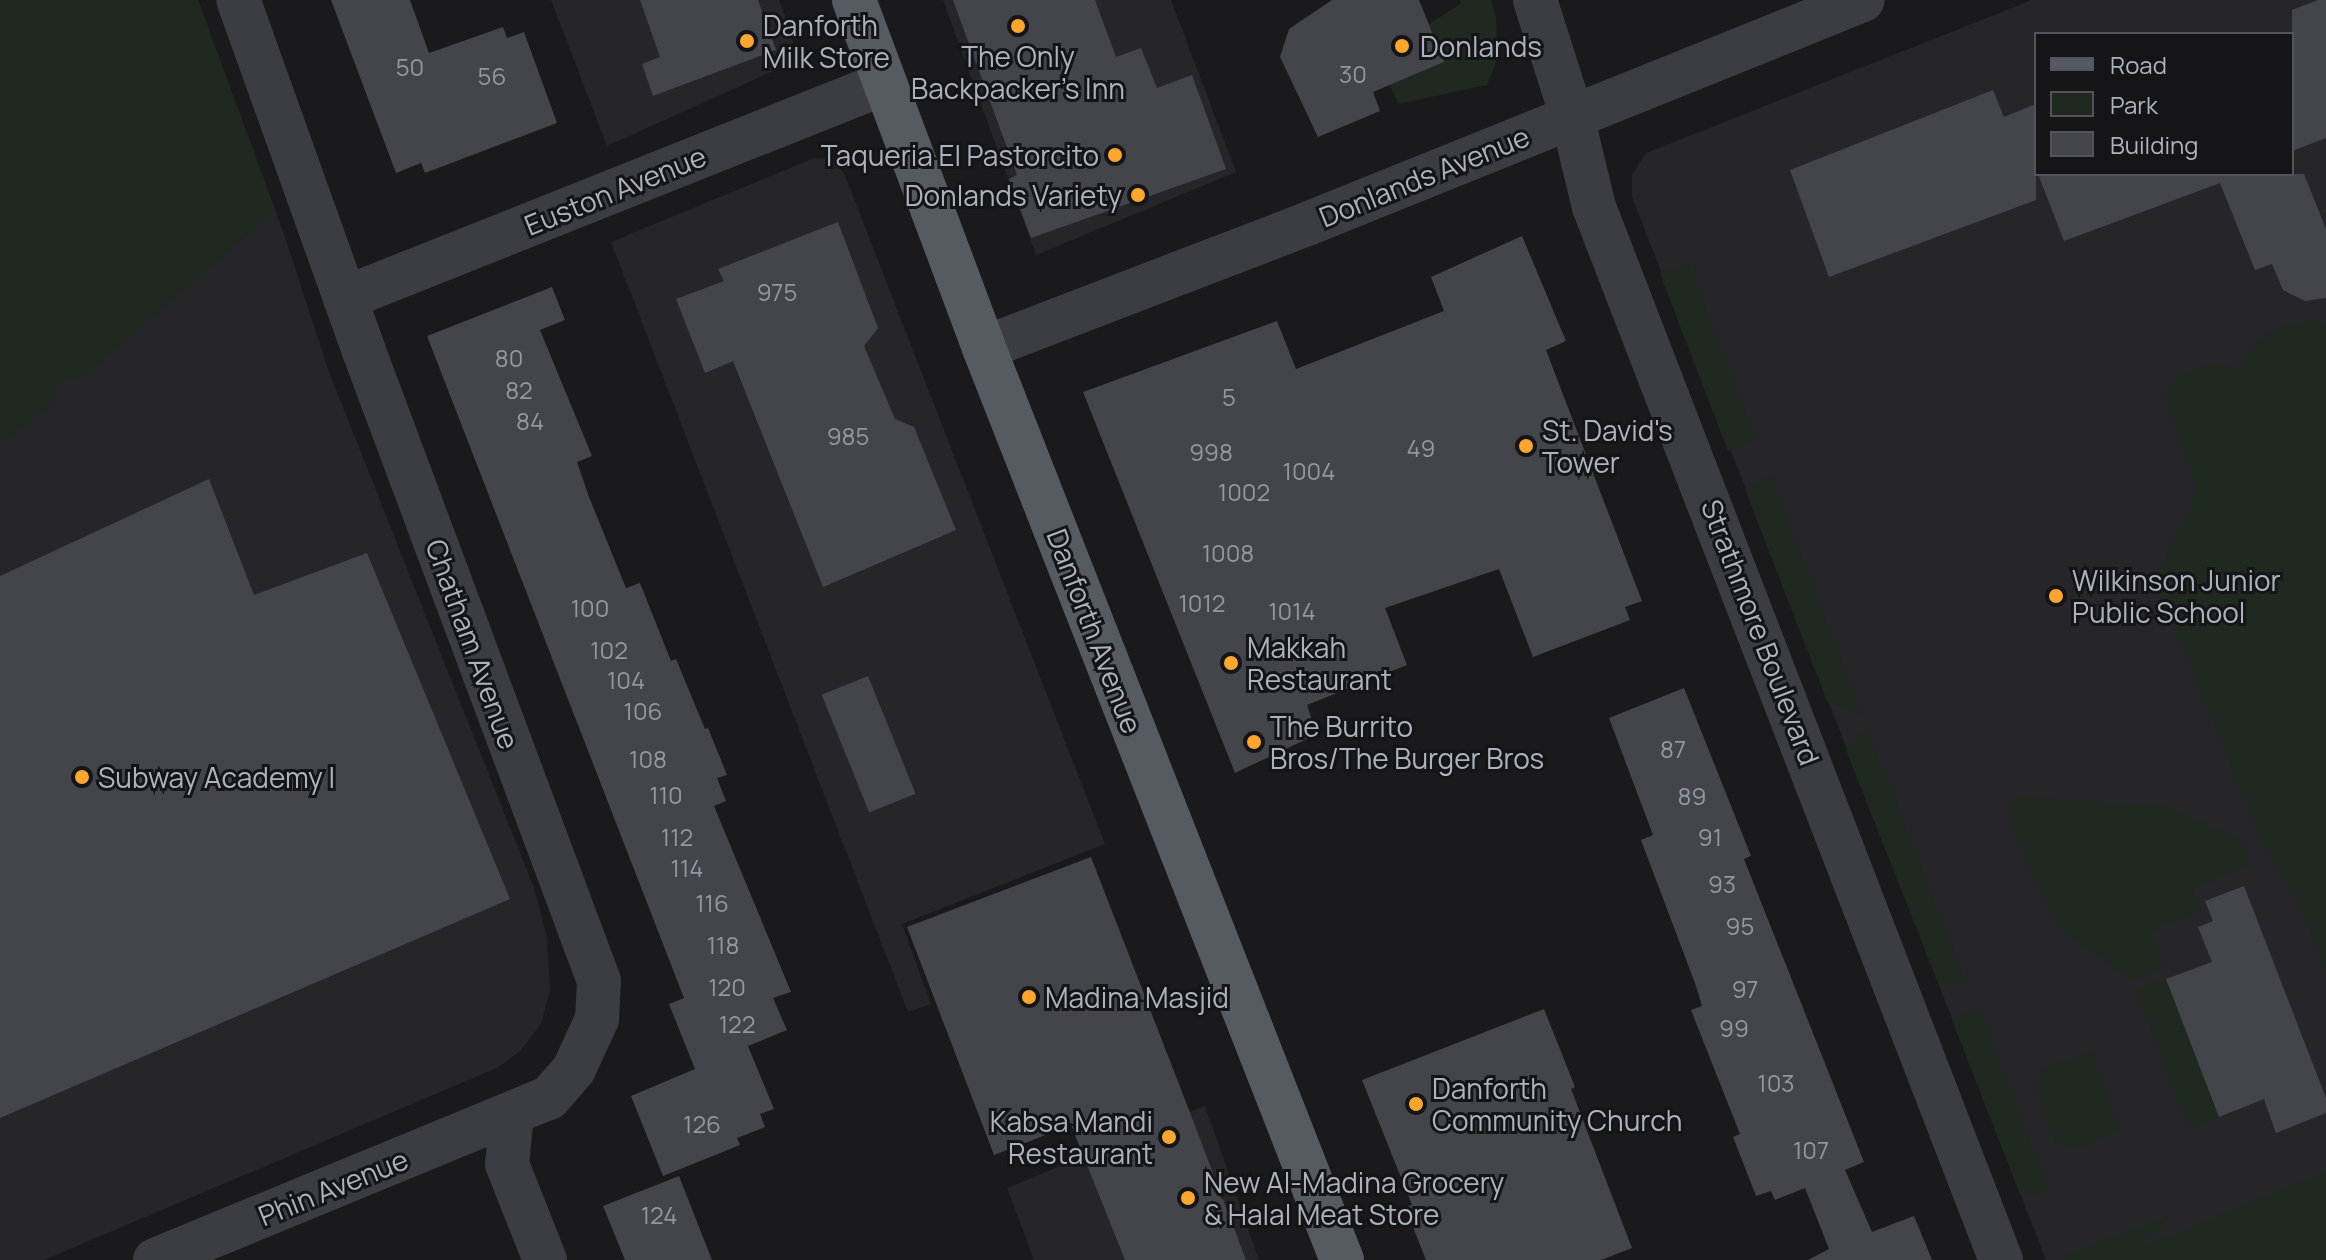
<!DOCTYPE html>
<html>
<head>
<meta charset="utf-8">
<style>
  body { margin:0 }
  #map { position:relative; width:2326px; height:1260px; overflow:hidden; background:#1a1a1d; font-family:Manrope,sans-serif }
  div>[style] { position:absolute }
  .built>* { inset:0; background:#26262a }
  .green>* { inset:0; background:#1f2920; transform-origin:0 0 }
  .building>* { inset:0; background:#44454a; transform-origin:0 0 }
  .minor>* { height:44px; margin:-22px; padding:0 22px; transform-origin:22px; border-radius:22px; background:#3b3d42 }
  .tertiary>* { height:44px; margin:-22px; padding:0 22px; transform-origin:22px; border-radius:22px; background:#3b3d42 }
  .primary>* { height:44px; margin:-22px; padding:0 22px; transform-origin:22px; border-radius:22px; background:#565a61 }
  .dots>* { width:22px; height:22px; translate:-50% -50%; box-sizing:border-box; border:4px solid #151518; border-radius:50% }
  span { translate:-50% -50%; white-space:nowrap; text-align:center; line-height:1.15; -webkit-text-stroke:6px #151518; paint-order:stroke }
  .number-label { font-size:24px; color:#9298a0 }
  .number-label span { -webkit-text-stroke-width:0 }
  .poi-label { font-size:28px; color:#acb3bd }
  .left { translate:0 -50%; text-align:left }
  .right { translate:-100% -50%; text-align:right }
  .street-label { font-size:28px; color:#acb3bd }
  .legend { position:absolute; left:2034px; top:32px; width:260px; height:144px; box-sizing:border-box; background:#151518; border:2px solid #51545a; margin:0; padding:10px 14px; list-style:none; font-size:24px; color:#acb3bd }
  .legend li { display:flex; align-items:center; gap:16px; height:40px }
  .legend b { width:40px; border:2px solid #51545a }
</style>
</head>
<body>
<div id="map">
  <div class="built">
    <i style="clip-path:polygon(0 0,198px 0,283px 231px,329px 372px,534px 888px,547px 938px,550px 990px,541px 1024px,521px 1050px,499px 1067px,44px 1260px,0 1260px)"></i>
    <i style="clip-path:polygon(551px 0,779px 0,793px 37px,791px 53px,787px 63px,771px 72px,607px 146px)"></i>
    <i style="clip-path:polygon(943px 0,1171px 0,1236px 172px,1036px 255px)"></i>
    <i style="clip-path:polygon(evenodd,2032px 0,2326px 0,2326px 1260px,2046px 1260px,1632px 197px,1632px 174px,1646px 153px,2032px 0,2036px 34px,2292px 34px,2292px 174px,2036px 174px,2036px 34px)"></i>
    <i style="clip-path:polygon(831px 158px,844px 173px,1105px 844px,902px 924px,931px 1004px,908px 1012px,611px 242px,812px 159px)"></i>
    <i style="clip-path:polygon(1205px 1106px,1259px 1260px,1034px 1260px,1007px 1188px)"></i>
  </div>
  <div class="green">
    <i style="clip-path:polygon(0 0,198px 0,275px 211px,77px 382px,68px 376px,52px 390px,53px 404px,0 444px)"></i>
    <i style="clip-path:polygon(1460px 0,1491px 0,1496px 16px,1497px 59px,1487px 85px,1398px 104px,1390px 85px,1444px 62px,1429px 24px,1461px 4px)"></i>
    <i style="left:1688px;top:263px;width:190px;height:30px;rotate:69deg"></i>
    <i style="clip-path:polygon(2317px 321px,2326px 324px,2326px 974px,2302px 909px,2264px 846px,2157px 585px,2171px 541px,2192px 512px,2196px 481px,2163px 397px,2177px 377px,2197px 367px,2218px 363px,2239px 370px,2251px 348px,2270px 332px,2292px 322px)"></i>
    <i style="clip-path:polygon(1770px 475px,1813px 587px,1862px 715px,1827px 701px,1746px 492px)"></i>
    <i style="clip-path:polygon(1867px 728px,1965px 980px,1950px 985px,1938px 983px,1846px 750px)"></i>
    <i style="clip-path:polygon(2014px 796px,2167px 806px,2241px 840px,2251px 865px,2192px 889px,2199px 910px,2150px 932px,2164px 967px,2132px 981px,2060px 928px,2050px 914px,2014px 831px,2010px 814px)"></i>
    <i style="left:2166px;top:979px;width:148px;height:32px;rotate:69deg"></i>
    <i style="clip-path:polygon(1978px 1007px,2049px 1189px,2038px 1193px,2020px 1194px,1952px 1020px)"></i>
    <i style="clip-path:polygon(2091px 1051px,2121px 1131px,2075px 1149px,2056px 1143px,2035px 1087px,2043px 1069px)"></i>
    <i style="clip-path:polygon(2326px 1171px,2326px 1260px,2065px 1260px,2068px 1254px,2172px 1214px,2140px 1248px)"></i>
  </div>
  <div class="building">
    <i style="clip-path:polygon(331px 0,410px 0,429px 53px,503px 27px,507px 38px,524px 32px,557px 123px,425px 173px,421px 163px,396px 173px)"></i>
    <i style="clip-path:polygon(640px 0,758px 0,776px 50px,653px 96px,642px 64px,660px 57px)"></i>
    <i style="clip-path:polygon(953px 0,1095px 0,1116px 57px,1141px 48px,1157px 88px,1192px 75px,1226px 169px,1031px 238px,1009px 179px,1017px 175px)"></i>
    <i style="clip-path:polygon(1332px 0,1419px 0,1444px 62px,1373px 92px,1380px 111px,1318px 137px,1280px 57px,1289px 29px)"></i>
    <i style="clip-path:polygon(2318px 0,2326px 0,2326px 138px,2292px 151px,2292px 10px)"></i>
    <i style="clip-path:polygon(1993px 90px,2004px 117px,2036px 104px,2036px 200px,1829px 277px,1790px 170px)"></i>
    <i style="clip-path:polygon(2038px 174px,2304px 174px,2326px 229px,2326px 298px,2305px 301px,2283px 290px,2272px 264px,2255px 270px,2220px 183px,2064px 241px)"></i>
    <i style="clip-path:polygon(838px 222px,878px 328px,864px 346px,895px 419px,914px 427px,956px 530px,823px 587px,733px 361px,705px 373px,676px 299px,724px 281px,718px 269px)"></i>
    <i style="clip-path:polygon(1522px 236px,1566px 341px,1546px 350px,1642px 601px,1625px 607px,1630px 620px,1533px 657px,1499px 569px,1385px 608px,1407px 665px,1307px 705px,1313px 723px,1304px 727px,1309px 738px,1235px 773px,1083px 392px,1277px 321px,1296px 369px,1444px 311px,1431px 277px)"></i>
    <i style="clip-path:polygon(552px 287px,565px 320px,540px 330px,592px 456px,577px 462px,589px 497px,626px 588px,640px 583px,671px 661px,676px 659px,705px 729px,708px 728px,727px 775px,717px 778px,726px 801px,714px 806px,791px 992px,773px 998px,787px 1030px,748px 1046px,774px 1109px,760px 1114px,765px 1127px,737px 1138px,740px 1145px,663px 1176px,631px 1096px,695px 1069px,669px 1004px,684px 998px,427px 336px)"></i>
    <i style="clip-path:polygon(209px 479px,254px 595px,367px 553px,510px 899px,0 1118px,0 576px)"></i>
    <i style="left:868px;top:676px;width:127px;height:50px;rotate:68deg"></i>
    <i style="clip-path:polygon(1684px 688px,1751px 856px,1744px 859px,1864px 1162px,1845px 1170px,1872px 1232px,1914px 1216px,1932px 1260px,1808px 1260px,1829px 1249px,1805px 1188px,1775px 1200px,1771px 1191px,1756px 1196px,1733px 1137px,1740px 1134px,1691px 1010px,1702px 1006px,1696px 986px,1641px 840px,1653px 835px,1609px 718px)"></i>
    <i style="clip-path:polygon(1091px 857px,1189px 1110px,1246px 1260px,1125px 1260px,1071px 1125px,994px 1155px,907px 927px)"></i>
    <i style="clip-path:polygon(2244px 886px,2326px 1098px,2326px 1113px,2276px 1133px,2264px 1099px,2219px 1117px,2166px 979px,2212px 962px,2198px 927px,2213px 921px,2205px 901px)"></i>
    <i style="clip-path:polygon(1544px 1009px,1575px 1087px,1571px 1089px,1632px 1248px,1601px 1260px,1426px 1260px,1405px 1207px,1412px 1205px,1362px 1080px)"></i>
    <i style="clip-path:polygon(679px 1176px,712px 1260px,625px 1260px,603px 1206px)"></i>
  </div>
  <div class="minor">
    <i style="left:1535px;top:0;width:122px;rotate:72.3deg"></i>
    <i style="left:1572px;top:116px;width:94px;rotate:76.4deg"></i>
    <i style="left:1594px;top:207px;width:1129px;rotate:68.87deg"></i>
    <i style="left:345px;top:298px;width:581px;rotate:-21.71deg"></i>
    <i style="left:512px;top:1114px;width:50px;rotate:95.7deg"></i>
    <i style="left:507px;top:1164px;width:103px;rotate:68.4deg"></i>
    <i style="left:155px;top:1260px;width:426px;rotate:-22.4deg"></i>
    <i style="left:549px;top:1098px;width:38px;rotate:-49deg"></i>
    <i style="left:574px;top:1069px;width:55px;rotate:-65.3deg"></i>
    <i style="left:597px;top:1019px;width:38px;rotate:-87deg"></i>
    <i style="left:599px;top:981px;width:672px;rotate:-110.46deg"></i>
    <i style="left:364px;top:351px;width:373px;rotate:-109.7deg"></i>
  </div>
  <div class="tertiary">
    <i style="left:984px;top:348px;width:346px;rotate:-21deg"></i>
    <i style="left:1307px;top:224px;width:599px;rotate:-21.94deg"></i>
  </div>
  <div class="primary">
    <i style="left:854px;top:0;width:371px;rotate:69.5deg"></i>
    <i style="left:984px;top:348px;width:980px;rotate:68.57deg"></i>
  </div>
  <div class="dots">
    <i style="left:1018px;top:26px;background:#ffa630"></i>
    <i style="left:747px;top:41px;background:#ffa630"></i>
    <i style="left:1402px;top:46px;background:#ffa630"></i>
    <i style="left:1115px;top:155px;background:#ffa630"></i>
    <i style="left:1138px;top:195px;background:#ffa630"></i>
    <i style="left:1526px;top:446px;background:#ffa630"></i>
    <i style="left:2056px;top:596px;background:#ffa630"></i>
    <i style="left:1231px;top:663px;background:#ffa630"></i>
    <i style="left:1254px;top:742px;background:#ffa630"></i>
    <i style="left:82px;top:777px;background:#ffa630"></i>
    <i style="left:1029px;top:997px;background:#ffa630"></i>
    <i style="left:1416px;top:1104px;background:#ffa630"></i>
    <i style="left:1169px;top:1137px;background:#ffa630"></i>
    <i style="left:1188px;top:1198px;background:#ffa630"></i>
  </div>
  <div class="number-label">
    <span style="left:410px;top:67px">50</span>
    <span style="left:1353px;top:74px">30</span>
    <span style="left:492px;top:76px">56</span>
    <span style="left:777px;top:292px">975</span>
    <span style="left:509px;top:358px">80</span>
    <span style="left:519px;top:390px">82</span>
    <span style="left:1229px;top:397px">5</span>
    <span style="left:530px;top:421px">84</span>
    <span style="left:848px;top:436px">985</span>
    <span style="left:1421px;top:448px">49</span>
    <span style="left:1211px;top:452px">998</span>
    <span style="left:1309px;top:471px">1004</span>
    <span style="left:1244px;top:492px">1002</span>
    <span style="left:1228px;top:553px">1008</span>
    <span style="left:1202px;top:603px">1012</span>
    <span style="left:590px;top:608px">100</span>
    <span style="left:1292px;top:611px">1014</span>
    <span style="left:609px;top:650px">102</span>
    <span style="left:626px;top:680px">104</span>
    <span style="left:643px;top:711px">106</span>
    <span style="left:1673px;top:749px">87</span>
    <span style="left:648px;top:759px">108</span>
    <span style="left:666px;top:795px">110</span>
    <span style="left:1692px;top:796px">89</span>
    <span style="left:677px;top:837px">112</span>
    <span style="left:1710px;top:837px">91</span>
    <span style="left:687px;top:868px">114</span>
    <span style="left:1722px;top:884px">93</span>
    <span style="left:712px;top:903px">116</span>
    <span style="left:1740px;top:926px">95</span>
    <span style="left:723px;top:945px">118</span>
    <span style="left:727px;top:987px">120</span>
    <span style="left:1745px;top:989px">97</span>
    <span style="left:737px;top:1024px">122</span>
    <span style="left:1734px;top:1028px">99</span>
    <span style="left:1776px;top:1083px">103</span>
    <span style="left:702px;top:1124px">126</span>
    <span style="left:1811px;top:1150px">107</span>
    <span style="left:659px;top:1215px">124</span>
  </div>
  <div class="poi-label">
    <span class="left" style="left:763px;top:41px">Danforth<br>Milk Store</span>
    <span class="left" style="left:1420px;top:46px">Donlands</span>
    <span style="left:1018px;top:72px">The Only<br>Backpacker's Inn</span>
    <span class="right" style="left:1099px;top:155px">Taqueria El Pastorcito</span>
    <span class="right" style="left:1122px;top:195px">Donlands Variety</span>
    <span class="left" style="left:1542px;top:446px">St. David's<br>Tower</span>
    <span class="left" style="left:2072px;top:596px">Wilkinson Junior<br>Public School</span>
    <span class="left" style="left:1247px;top:663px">Makkah<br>Restaurant</span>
    <span class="left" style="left:1270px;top:742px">The Burrito<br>Bros/The Burger Bros</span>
    <span class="left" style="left:98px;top:777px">Subway Academy I</span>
    <span class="left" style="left:1045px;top:997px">Madina Masjid</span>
    <span class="left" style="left:1432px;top:1104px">Danforth<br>Community Church</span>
    <span class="right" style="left:1153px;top:1137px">Kabsa Mandi<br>Restaurant</span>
    <span class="left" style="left:1204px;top:1198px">New Al-Madina Grocery<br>&amp; Halal Meat Store</span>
  </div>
  <div class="street-label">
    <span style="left:1424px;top:176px;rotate:-22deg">Donlands Avenue</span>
    <span style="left:615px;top:190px;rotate:-22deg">Euston Avenue</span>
    <span style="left:1095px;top:631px;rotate:69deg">Danforth Avenue</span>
    <span style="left:1761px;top:632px;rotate:69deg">Strathmore Boulevard</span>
    <span style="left:473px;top:644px;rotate:70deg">Chatham Avenue</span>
    <span style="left:333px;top:1187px;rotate:-22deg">Phin Avenue</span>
  </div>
  <ul class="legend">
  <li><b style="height:10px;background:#565a61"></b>Road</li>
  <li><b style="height:22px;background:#1f2920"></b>Park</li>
  <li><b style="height:22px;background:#44454a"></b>Building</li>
  </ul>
</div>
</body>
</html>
